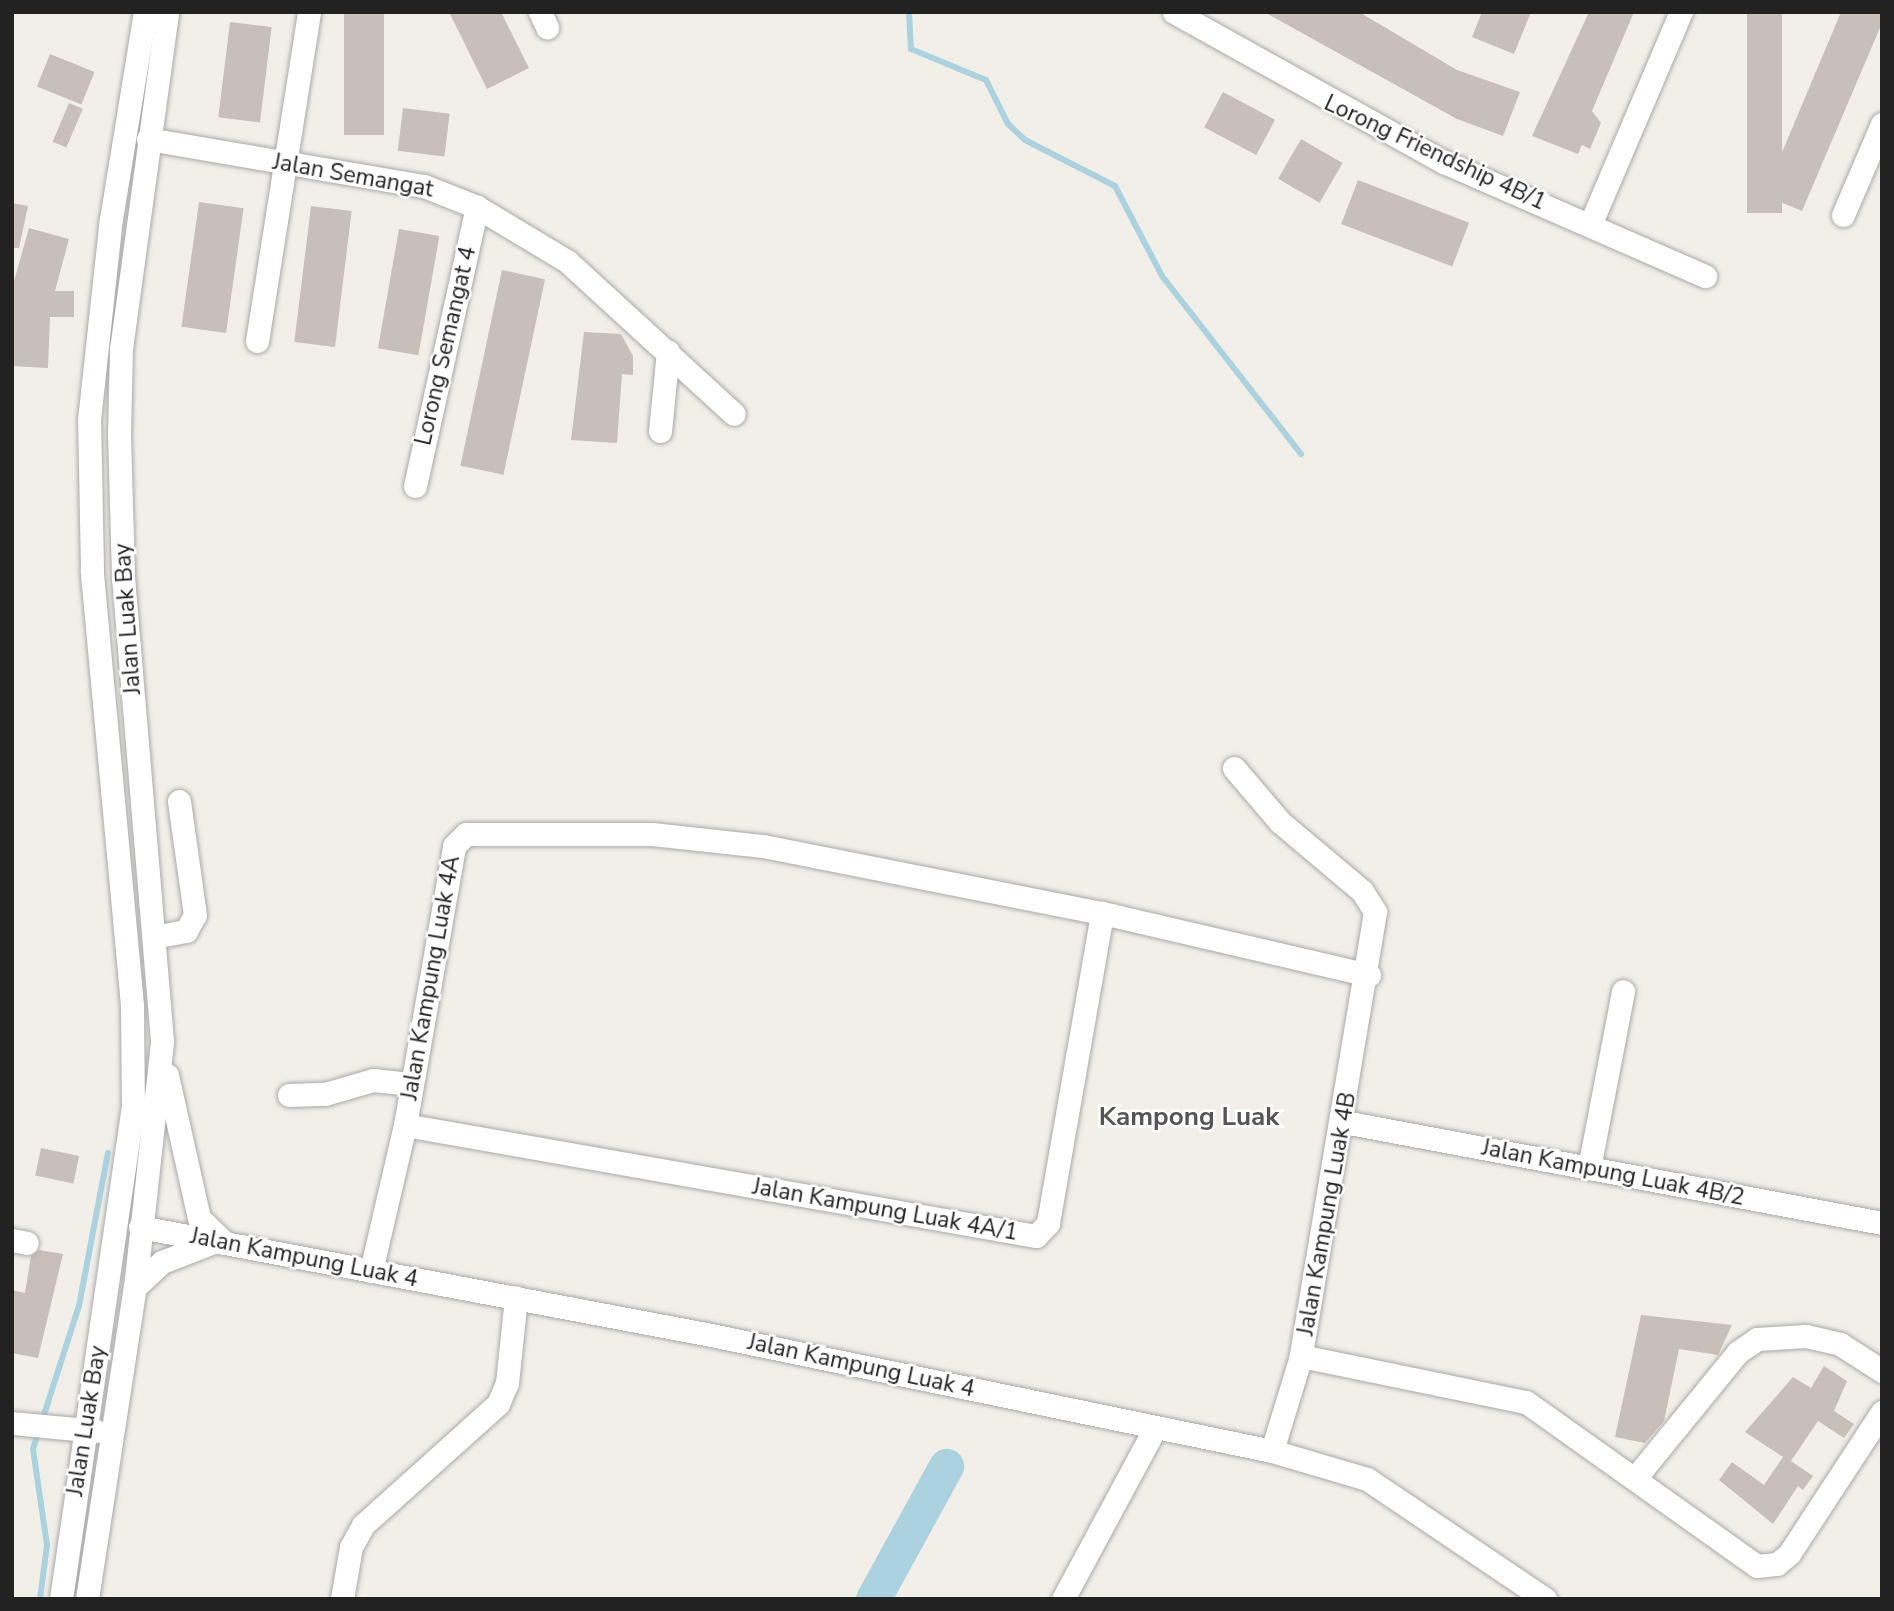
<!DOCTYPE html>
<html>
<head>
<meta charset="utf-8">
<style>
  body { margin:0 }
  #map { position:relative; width:1894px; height:1611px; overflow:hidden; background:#f2efe9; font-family:"Nunito Sans",sans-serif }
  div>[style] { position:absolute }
  .stream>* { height:6px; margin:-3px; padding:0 3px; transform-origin:3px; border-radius:3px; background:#aad3df }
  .river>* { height:35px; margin:-17.5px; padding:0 17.5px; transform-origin:17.5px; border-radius:17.5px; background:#aad3df }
  .building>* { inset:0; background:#c7bfb8; transform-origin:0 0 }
  .roads { filter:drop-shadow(0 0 2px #a9a9a9) drop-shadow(0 0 2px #a9a9a9) }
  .minor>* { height:23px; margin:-11.5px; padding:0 11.5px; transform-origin:11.5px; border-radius:11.5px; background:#fff }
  span { translate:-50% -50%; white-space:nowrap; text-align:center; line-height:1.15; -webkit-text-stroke:5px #fff; paint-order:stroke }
  .street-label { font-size:23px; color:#222 }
  .quarter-label { font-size:26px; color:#555; font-weight:700 }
  .frame { position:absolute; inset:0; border:14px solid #222; pointer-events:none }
</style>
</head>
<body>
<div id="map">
  <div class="stream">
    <i style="left:909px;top:12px;width:37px;rotate:87deg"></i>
    <i style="left:911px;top:49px;width:81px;rotate:22.5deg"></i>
    <i style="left:986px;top:80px;width:49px;rotate:63.4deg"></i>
    <i style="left:1008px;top:124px;width:23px;rotate:43deg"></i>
    <i style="left:1025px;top:140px;width:101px;rotate:27.1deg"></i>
    <i style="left:1115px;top:186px;width:102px;rotate:62.4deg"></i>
    <i style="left:1162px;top:276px;width:226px;rotate:52deg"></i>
    <i style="left:40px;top:1599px;width:54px;rotate:-82.6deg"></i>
    <i style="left:47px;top:1545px;width:97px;rotate:-98.3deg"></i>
    <i style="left:33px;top:1449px;width:150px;rotate:-72.2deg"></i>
    <i style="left:79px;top:1306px;width:156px;rotate:-79.3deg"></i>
  </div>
  <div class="river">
    <i style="left:873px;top:1599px;width:152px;rotate:-61.2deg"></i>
  </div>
  <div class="building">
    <i style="left:344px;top:12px;width:40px;height:123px"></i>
    <i style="clip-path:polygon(449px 12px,501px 12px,529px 68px,487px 89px)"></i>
    <i style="clip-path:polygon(1264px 12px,1359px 12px,1457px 70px,1520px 92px,1503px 136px,1457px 119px)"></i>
    <i style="clip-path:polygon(1482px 12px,1531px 12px,1514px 54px,1472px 37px)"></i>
    <i style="clip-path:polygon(1589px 12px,1634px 12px,1592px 111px,1601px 123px,1590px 149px,1582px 145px,1578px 154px,1532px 136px)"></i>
    <i style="left:1747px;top:12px;width:35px;height:201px"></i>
    <i style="clip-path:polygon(1841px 12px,1882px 12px,1882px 23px,1802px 211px,1764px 195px)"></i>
    <i style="left:230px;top:22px;width:42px;height:96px;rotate:7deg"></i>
    <i style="left:50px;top:54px;width:48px;height:35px;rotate:22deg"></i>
    <i style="left:1223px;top:92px;width:59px;height:40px;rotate:28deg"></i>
    <i style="left:69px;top:103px;width:15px;height:42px;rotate:23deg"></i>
    <i style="left:403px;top:108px;width:47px;height:43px;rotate:7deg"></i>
    <i style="left:1301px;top:139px;width:48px;height:46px;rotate:30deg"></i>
    <i style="left:1358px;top:180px;width:119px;height:47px;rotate:21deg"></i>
    <i style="left:199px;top:202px;width:45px;height:126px;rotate:8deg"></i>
    <i style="clip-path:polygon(12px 203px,28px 206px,19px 248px,12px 248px)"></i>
    <i style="left:311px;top:206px;width:41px;height:137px;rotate:7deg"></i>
    <i style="clip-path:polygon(29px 228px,69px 239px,55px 291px,74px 291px,74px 317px,50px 317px,48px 368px,12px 366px,12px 288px)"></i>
    <i style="left:399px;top:229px;width:41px;height:121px;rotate:10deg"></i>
    <i style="left:502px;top:270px;width:44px;height:200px;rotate:12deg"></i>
    <i style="clip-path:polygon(584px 332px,621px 334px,633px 356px,633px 375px,622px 374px,617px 443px,571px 440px)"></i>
    <i style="left:41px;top:1148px;width:39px;height:28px;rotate:12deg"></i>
    <i style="clip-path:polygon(39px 1250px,63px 1254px,38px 1358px,12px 1353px,12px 1290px,25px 1293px,31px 1256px)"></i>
    <i style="clip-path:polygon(1641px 1315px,1732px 1325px,1718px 1355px,1679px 1349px,1664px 1421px,1645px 1443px,1615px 1437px)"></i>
    <i style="clip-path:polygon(1824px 1366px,1847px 1381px,1834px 1411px,1854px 1424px,1844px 1438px,1818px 1421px,1791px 1461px,1813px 1476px,1803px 1490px,1798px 1486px,1773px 1524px,1719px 1480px,1732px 1462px,1764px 1485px,1783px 1457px,1745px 1432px,1793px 1377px,1811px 1388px)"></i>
  </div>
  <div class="roads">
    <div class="minor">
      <i style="left:540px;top:12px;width:17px;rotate:65deg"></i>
      <i style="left:1174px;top:12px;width:309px;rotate:29.1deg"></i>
      <i style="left:1444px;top:162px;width:285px;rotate:23.6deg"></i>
      <i style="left:148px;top:139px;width:280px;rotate:9.7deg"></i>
      <i style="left:424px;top:186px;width:57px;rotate:21.6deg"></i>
      <i style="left:477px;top:207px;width:105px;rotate:31deg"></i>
      <i style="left:567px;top:261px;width:226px;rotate:42.5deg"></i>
      <i style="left:1843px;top:215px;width:99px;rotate:-66.8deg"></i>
      <i style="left:1590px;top:225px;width:232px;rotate:-66.9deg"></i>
      <i style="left:257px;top:341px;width:333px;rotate:-81deg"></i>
      <i style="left:660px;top:431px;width:80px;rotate:-84.3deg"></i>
      <i style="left:415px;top:486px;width:286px;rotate:-77.5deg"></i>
      <i style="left:1234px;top:768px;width:71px;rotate:49.6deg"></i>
      <i style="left:1280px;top:822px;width:107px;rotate:40.1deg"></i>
      <i style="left:1362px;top:891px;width:25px;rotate:58deg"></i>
      <i style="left:1375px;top:912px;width:450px;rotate:99.5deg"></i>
      <i style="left:1301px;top:1356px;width:99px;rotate:107deg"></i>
      <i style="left:154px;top:937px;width:33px;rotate:-11deg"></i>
      <i style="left:186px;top:931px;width:18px;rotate:-61deg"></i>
      <i style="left:195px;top:915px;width:115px;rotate:-98deg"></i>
      <i style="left:167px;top:1075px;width:147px;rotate:77.4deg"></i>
      <i style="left:199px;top:1218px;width:36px;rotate:44deg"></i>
      <i style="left:289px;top:1095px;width:36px;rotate:-2deg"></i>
      <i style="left:325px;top:1094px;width:50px;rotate:-16.3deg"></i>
      <i style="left:373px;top:1080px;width:39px;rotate:6deg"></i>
      <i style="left:1344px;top:1122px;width:547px;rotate:10.63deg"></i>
      <i style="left:405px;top:1125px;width:641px;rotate:9.98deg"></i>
      <i style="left:1036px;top:1236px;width:18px;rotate:-47deg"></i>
      <i style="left:1048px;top:1223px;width:315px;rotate:-80.1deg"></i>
      <i style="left:1589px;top:1168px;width:180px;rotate:-79.1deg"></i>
      <i style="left:140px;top:1227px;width:581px;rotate:10.71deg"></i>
      <i style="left:711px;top:1335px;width:573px;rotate:11.68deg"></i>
      <i style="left:1272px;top:1451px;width:99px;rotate:16.4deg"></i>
      <i style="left:1367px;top:1479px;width:215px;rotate:34deg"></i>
      <i style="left:12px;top:1240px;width:15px;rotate:11deg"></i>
      <i style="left:371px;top:1271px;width:150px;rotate:-76.9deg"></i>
      <i style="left:405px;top:1125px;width:283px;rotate:-80deg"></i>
      <i style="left:454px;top:846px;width:17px;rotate:-45deg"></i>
      <i style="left:466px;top:834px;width:186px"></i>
      <i style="left:652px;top:834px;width:112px;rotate:6.2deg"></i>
      <i style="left:763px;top:846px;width:355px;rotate:11.2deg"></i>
      <i style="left:1111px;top:915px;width:265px;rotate:13.1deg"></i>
      <i style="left:135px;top:1287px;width:37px;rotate:-43deg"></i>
      <i style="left:162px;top:1262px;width:53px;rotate:-21.2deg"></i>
      <i style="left:1301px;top:1356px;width:230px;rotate:11.6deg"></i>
      <i style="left:1526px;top:1402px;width:283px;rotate:35.4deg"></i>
      <i style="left:1757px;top:1566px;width:20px;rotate:-6deg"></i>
      <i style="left:1777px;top:1564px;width:16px;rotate:-40deg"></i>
      <i style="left:1789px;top:1554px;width:170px;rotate:-56.8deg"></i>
      <i style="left:12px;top:1423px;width:84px;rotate:5.4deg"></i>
      <i style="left:1636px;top:1477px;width:161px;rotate:-50.8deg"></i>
      <i style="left:1738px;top:1352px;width:23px;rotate:-34deg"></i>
      <i style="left:1757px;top:1339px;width:49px;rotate:-3.5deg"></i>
      <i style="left:1806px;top:1336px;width:35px;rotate:13deg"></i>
      <i style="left:1840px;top:1344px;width:50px;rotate:32.7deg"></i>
      <i style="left:61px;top:1599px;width:497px;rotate:-81.7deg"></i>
      <i style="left:133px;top:1107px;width:102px;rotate:-90.6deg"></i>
      <i style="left:132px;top:1005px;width:437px;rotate:-95.3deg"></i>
      <i style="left:92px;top:570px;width:150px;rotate:-91.1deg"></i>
      <i style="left:89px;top:420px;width:202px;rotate:-83.8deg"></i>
      <i style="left:111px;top:219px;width:210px;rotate:-80.7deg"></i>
      <i style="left:87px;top:1599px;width:316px;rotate:-81.3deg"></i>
      <i style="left:135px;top:1287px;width:247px;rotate:-83.7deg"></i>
      <i style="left:162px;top:1041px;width:467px;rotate:-94.8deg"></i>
      <i style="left:123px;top:576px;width:141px;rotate:-91.6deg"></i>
      <i style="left:119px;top:435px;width:86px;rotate:-88.7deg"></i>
      <i style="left:121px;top:349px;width:340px;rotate:-82.2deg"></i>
      <i style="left:342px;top:1599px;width:53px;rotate:-80.2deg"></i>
      <i style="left:351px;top:1547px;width:25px;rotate:-61deg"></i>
      <i style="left:363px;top:1525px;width:181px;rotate:-41.9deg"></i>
      <i style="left:498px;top:1404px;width:23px;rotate:-67deg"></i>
      <i style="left:507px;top:1383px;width:86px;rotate:-84deg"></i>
      <i style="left:1063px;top:1599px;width:194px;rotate:-61.7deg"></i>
    </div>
  </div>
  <div class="street-label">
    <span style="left:1435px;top:153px;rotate:25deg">Lorong Friendship 4B/1</span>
    <span style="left:353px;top:176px;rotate:10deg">Jalan Semangat</span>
    <span style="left:446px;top:346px;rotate:-77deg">Lorong Semangat 4</span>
    <span style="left:128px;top:619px;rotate:-94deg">Jalan Luak Bay</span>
    <span style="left:431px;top:978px;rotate:-80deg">Jalan Kampung Luak 4A</span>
    <span style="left:1613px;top:1173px;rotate:11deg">Jalan Kampung Luak 4B/2</span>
    <span style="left:885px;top:1210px;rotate:10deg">Jalan Kampung Luak 4A/1</span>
    <span style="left:1327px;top:1214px;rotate:-80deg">Jalan Kampung Luak 4B</span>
    <span style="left:304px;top:1258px;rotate:11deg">Jalan Kampung Luak 4</span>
    <span style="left:861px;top:1366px;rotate:12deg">Jalan Kampung Luak 4</span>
    <span style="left:87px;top:1421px;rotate:-81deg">Jalan Luak Bay</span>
  </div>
  <div class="quarter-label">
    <span style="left:1189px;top:1117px">Kampong Luak</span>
  </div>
  <div class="frame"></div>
</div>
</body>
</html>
